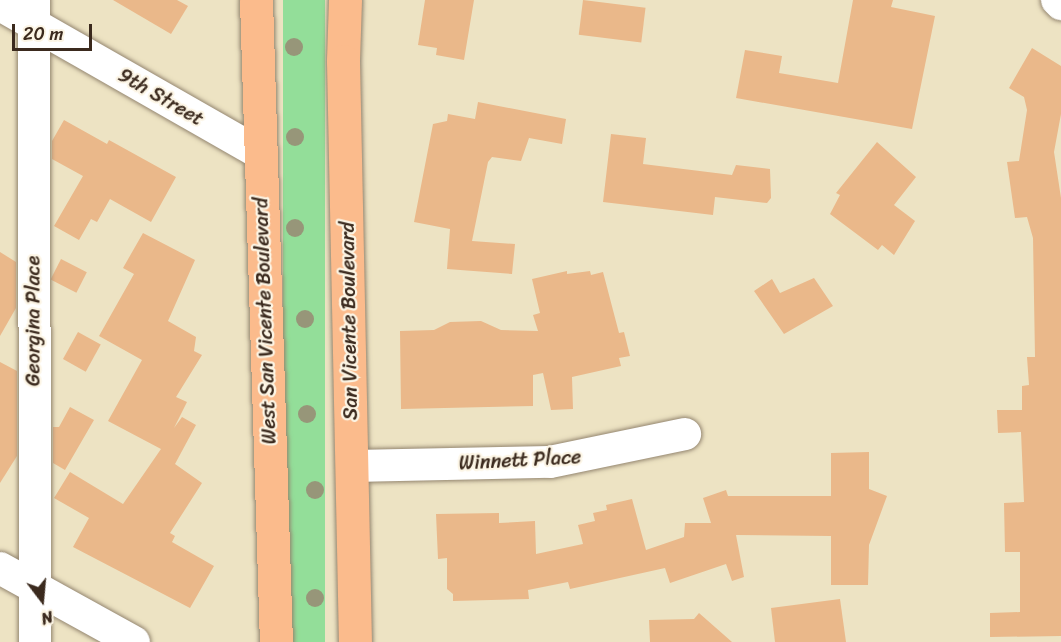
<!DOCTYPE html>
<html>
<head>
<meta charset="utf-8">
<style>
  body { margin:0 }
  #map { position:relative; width:1061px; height:642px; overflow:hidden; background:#ede3c3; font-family:Sriracha,sans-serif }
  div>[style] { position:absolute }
  .green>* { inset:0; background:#93de99; transform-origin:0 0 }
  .building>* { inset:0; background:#eab88a; transform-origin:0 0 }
  .roads { filter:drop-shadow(0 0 2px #948670) drop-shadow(0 0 2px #948670) }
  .minor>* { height:32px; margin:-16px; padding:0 16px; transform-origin:16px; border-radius:16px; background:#fff }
  .major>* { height:33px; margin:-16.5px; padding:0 16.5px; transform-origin:16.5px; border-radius:16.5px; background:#fbbb8c }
  .trees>* { width:18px; height:18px; margin:-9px; border-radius:50%; background:#979679 }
  span { translate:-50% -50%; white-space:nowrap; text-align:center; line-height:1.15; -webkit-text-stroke:4.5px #fcf5e5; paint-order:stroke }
  .street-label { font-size:20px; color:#3b2a1e }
  .north { position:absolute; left:12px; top:570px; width:60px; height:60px; -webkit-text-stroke:4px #fcf5e5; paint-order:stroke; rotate:164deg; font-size:16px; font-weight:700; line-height:24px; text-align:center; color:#3b2a1e }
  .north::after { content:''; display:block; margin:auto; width:21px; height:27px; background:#3b2a1e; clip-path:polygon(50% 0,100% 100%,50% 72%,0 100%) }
  .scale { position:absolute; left:12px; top:24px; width:80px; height:27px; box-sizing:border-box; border:3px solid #3b2a1e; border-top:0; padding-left:8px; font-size:18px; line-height:21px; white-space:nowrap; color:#3b2a1e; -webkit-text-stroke:4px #fcf5e5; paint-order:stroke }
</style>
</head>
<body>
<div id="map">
  <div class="green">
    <i style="left:283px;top:0;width:42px;height:642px"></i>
  </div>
  <div class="building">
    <i style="clip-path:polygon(113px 0,177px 0,188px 6px,171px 34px)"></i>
    <i style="clip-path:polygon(425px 0,474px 0,464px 60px,436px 55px,437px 48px,418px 45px)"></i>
    <i style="left:583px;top:0;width:63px;height:35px;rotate:7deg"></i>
    <i style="clip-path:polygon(853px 0,893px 0,891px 7px,935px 16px,912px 129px,736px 98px,745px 50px,782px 56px,779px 73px,838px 83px)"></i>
    <i style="clip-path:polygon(1032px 48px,1061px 66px,1061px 114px,1054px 152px,1061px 198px,1061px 636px,990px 637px,990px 613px,1020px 612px,1020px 552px,1005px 552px,1004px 503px,1024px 502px,1021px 432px,998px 433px,997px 410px,1022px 410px,1022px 386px,1029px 385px,1027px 357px,1035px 357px,1033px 238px,1027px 217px,1015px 218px,1007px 162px,1019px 161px,1027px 110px,1024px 97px,1009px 88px)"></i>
    <i style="clip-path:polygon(478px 102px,566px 119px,562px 144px,529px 138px,521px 161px,492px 157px,488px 162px,472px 241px,515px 244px,512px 274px,447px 269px,450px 229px,414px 222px,433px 124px,447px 121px,448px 114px,475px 119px)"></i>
    <i style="clip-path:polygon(64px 120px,107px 144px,109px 140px,176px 177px,151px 222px,110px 199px,97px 222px,91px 219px,79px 240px,54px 226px,83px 176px,52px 159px,52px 141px)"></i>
    <i style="clip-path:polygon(611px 134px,646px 138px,643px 164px,732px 175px,736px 165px,770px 169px,771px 198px,767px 203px,715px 197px,713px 215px,603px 202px)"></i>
    <i style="clip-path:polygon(877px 142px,916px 177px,894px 205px,915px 221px,894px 255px,882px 245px,878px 250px,830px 214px,840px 195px,836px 193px)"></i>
    <i style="clip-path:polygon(143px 233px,195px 260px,168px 321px,196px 337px,194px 351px,202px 355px,176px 397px,187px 402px,174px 428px,182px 417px,196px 425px,175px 464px,202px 483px,170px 533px,175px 536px,172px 542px,214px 566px,190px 608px,73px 547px,89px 518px,54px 498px,70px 472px,123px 504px,161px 449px,108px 421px,142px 360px,99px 336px,134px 274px,123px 268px)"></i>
    <i style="clip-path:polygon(0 252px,16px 262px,16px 308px,0 336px)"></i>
    <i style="left:61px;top:259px;width:29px;height:23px;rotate:27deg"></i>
    <i style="clip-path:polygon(567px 271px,567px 274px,590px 271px,591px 275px,603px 272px,619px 333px,624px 332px,630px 356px,619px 358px,621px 366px,572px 377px,573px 409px,551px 410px,543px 373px,533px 375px,533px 406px,401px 409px,400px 331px,434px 330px,450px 322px,481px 321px,501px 330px,538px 331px,533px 315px,540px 313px,532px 279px)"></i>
    <i style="clip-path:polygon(814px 278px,833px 306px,784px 334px,754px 291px,772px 279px,780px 293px)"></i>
    <i style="left:78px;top:332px;width:26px;height:31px;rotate:29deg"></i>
    <i style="clip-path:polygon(0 362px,17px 371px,17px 456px,0 483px)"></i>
    <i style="clip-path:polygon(70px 407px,94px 420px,65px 470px,53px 463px,53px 427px,59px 427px)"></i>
    <i style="clip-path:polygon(869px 452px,869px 489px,887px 496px,869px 545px,868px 585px,831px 585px,831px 536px,736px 535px,744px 577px,732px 581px,726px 564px,670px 583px,665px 568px,570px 589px,568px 582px,528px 590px,529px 599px,453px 601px,453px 594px,447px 589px,447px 558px,438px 559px,436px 514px,499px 513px,499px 523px,535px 521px,536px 554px,583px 544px,578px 525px,595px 521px,593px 513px,607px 510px,606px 505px,632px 499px,646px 550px,684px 537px,685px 523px,711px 523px,703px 498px,726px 490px,728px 496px,831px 496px,831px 453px)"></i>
    <i style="clip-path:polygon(840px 599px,846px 642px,775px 642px,771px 608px)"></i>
    <i style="clip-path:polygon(699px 613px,732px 642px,650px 642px,649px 620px,694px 619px)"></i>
  </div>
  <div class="roads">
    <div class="minor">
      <i style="left:34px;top:0;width:642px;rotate:89.91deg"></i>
      <i style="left:1057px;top:0;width:6px;rotate:45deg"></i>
      <i style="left:0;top:5px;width:298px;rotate:29.7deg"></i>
      <i style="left:353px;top:466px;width:197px;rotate:-1.2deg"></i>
      <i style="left:550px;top:462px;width:138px;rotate:-11.7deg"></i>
      <i style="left:0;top:568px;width:153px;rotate:28.9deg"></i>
    </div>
    <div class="major">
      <i style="left:256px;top:0;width:642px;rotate:88.22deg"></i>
      <i style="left:345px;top:0;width:61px;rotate:91.9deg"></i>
      <i style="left:343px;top:61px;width:581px;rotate:88.82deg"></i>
    </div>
  </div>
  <div class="trees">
    <i style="left:294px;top:47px"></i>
    <i style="left:295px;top:137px"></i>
    <i style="left:295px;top:228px"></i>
    <i style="left:305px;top:319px"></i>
    <i style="left:307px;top:414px"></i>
    <i style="left:315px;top:490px"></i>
    <i style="left:315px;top:598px"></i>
  </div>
  <div class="street-label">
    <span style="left:161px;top:97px;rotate:30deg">9th Street</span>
    <span style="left:33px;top:321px;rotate:-90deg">Georgina Place</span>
    <span style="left:265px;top:321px;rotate:-92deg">West San Vicente Boulevard</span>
    <span style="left:349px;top:321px;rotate:-91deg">San Vicente Boulevard</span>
    <span style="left:520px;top:460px;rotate:-3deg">Winnett Place</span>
  </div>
  <div class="north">N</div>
  <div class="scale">20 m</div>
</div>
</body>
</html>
